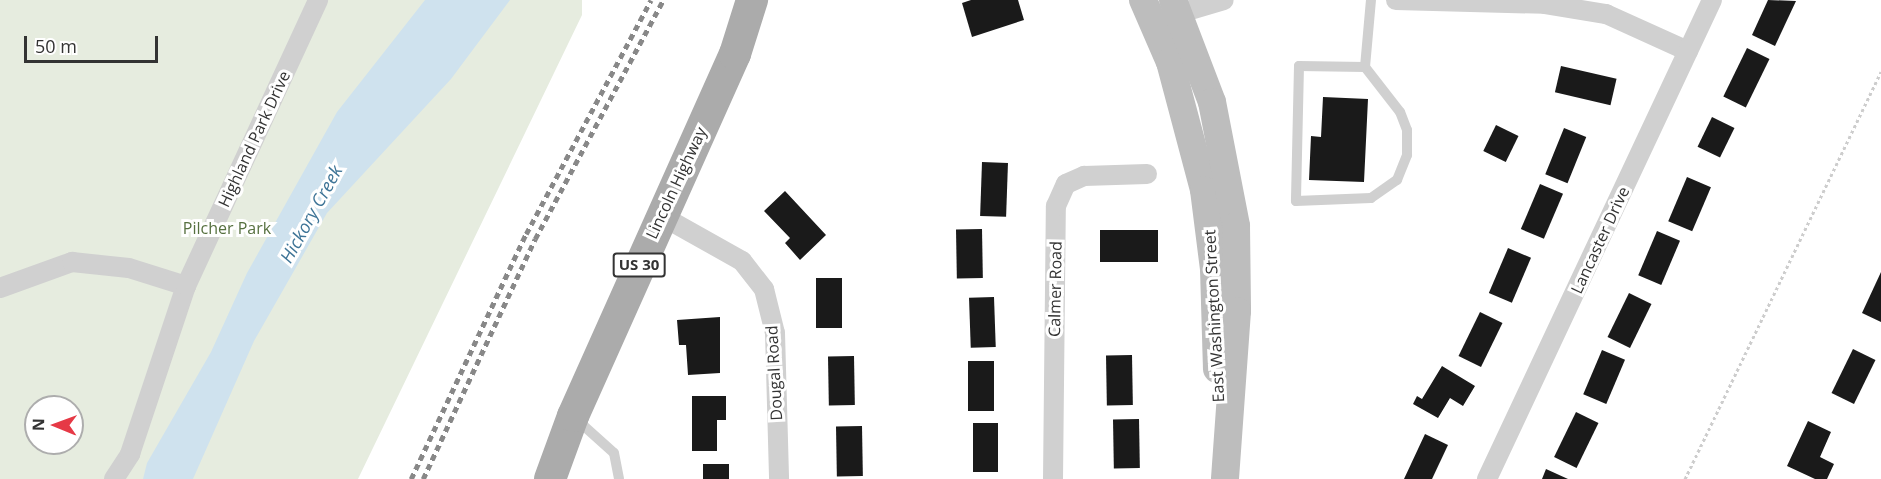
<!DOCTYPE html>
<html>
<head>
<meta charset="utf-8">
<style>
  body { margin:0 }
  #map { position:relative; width:1881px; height:479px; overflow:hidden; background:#fff; font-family:"Open Sans",sans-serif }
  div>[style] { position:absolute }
  .green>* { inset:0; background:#e6ecdf }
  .water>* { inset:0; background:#cfe2ee }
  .building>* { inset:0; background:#1a1a1a; transform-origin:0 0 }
  .path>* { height:3px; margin-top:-1.5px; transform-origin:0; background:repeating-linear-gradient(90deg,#cdcdcd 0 3px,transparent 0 6px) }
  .lane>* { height:10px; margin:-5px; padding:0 5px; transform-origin:5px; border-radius:5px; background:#d0d0d0 }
  .street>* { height:20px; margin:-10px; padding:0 10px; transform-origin:10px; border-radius:10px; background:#d0d0d0 }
  .secondary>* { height:28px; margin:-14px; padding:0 14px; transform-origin:14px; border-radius:14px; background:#bdbdbd }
  .primary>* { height:32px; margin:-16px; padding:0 16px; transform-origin:16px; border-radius:16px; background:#ababab }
  .rail>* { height:4.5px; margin-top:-2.25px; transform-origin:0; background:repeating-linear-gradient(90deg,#888 0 6px,transparent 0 10.5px) }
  span { translate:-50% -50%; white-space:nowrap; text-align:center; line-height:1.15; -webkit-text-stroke:6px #fff; paint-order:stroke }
  .shield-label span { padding:2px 4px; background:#fff; border:2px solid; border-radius:4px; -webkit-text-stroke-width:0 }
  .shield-label { font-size:15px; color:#333; font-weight:700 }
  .street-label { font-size:16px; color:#333 }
  .park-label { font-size:16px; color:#56703f }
  .water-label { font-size:18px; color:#3f7597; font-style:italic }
  .north { position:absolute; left:24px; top:395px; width:60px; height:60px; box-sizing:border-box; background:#fff; border:2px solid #adadad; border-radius:50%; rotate:271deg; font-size:16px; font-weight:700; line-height:24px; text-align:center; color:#333 }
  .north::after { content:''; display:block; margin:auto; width:21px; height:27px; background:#e63946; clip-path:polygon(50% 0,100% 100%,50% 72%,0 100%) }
  .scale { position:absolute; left:24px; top:36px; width:134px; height:27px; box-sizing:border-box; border:3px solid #333; border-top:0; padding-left:8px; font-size:18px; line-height:21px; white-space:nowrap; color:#333; -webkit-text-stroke:4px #fff; paint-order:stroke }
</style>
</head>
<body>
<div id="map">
  <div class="green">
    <i style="clip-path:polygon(evenodd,0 0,582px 0,582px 15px,358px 479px,0 479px,0 0,36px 407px,72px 407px,72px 443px,36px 443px,36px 407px)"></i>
  </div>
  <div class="water">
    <i style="clip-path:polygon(425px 0,510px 0,451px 79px,327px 213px,254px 341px,193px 479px,143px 479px,147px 463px,211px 352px,247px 273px,337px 112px)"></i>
  </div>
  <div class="building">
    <i style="clip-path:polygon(971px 0,1018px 0,1024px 20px,972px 37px,962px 3px)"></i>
    <i style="clip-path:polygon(1768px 0,1796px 1px,1775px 46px,1752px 35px)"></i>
    <i style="left:1747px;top:48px;width:25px;height:54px;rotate:26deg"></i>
    <i style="left:1561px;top:66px;width:57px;height:27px;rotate:13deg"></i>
    <i style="clip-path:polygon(1323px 97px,1368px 99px,1364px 182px,1309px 180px,1311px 136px,1321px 137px)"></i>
    <i style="left:1712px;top:117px;width:25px;height:33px;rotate:26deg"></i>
    <i style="left:1496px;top:125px;width:25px;height:29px;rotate:26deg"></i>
    <i style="left:1564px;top:128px;width:24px;height:50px;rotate:22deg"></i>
    <i style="left:982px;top:162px;width:26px;height:54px;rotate:2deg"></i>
    <i style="left:1687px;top:177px;width:26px;height:48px;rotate:23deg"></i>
    <i style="left:1540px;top:184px;width:25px;height:49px;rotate:23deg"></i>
    <i style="clip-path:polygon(785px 191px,826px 235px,800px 260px,785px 243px,790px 238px,764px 211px)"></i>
    <i style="left:982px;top:229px;width:49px;height:26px;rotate:89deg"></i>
    <i style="left:1158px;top:230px;width:32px;height:58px;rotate:90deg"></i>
    <i style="left:1657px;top:231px;width:25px;height:48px;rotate:23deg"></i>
    <i style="left:1508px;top:248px;width:25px;height:49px;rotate:23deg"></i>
    <i style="clip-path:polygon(1881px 272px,1881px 322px,1862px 313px)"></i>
    <i style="left:816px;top:278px;width:26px;height:50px"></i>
    <i style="left:1629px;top:293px;width:25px;height:49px;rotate:26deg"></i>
    <i style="left:994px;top:297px;width:50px;height:25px;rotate:88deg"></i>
    <i style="left:1480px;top:312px;width:25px;height:49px;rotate:26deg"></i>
    <i style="clip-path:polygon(720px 317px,720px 373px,688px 375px,686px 345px,679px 345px,677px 320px)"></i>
    <i style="left:1853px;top:349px;width:25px;height:49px;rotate:26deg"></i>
    <i style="left:1602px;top:350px;width:25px;height:48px;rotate:23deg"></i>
    <i style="left:1132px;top:355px;width:50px;height:26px;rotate:89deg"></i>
    <i style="left:854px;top:356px;width:49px;height:26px;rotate:89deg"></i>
    <i style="left:968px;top:361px;width:26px;height:50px"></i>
    <i style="clip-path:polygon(1442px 366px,1475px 386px,1463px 406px,1450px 398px,1438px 418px,1413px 404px,1417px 396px,1422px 399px)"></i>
    <i style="clip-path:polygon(692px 396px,726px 396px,726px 420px,717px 420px,717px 451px,692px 451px)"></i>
    <i style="left:1576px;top:412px;width:25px;height:50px;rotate:26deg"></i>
    <i style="left:1139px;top:419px;width:49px;height:26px;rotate:89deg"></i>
    <i style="clip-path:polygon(1808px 421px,1831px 432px,1820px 457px,1834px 464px,1827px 479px,1815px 479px,1787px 466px)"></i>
    <i style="left:973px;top:423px;width:25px;height:49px"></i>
    <i style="left:862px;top:426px;width:50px;height:26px;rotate:89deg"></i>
    <i style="clip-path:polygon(1425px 434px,1448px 445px,1432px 479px,1404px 479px)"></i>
    <i style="left:729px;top:464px;width:15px;height:26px;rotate:90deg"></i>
    <i style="clip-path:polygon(1546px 469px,1568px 479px,1542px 479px)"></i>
  </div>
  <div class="path">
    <i style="left:1685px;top:479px;width:452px;rotate:-64.3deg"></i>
  </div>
  <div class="lane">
    <i style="left:1365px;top:67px;width:66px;rotate:-179.1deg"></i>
    <i style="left:1299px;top:66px;width:135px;rotate:91.3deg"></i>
    <i style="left:1296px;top:201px;width:75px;rotate:-2.3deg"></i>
    <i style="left:1371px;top:198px;width:32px;rotate:-35deg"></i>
    <i style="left:1397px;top:180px;width:27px;rotate:-68deg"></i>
    <i style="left:1407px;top:155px;width:25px;rotate:-90deg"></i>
    <i style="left:1407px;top:130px;width:19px;rotate:-111deg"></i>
    <i style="left:1400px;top:112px;width:57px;rotate:-127.9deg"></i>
    <i style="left:1365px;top:67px;width:67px;rotate:-84.9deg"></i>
    <i style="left:575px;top:418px;width:52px;rotate:41.9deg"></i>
    <i style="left:614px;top:453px;width:26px;rotate:79deg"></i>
  </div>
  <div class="street">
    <i style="left:1396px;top:0;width:148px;rotate:1.5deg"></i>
    <i style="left:1544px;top:4px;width:63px;rotate:9.2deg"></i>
    <i style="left:1606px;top:14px;width:90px;rotate:24.3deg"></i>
    <i style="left:1167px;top:17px;width:59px;rotate:-16.6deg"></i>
    <i style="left:660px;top:215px;width:94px;rotate:29.3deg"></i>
    <i style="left:742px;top:261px;width:36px;rotate:52deg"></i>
    <i style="left:764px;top:289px;width:45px;rotate:76deg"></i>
    <i style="left:775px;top:333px;width:146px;rotate:88.4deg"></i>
    <i style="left:0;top:288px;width:77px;rotate:-19.9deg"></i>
    <i style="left:72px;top:262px;width:57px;rotate:6deg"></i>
    <i style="left:129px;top:268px;width:60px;rotate:17.5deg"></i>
    <i style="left:114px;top:479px;width:30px;rotate:-57deg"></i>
    <i style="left:130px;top:454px;width:177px;rotate:-71.6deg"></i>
    <i style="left:186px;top:286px;width:315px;rotate:-65.2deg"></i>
    <i style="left:1053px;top:479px;width:273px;rotate:-89.4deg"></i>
    <i style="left:1056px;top:206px;width:24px;rotate:-66deg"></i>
    <i style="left:1066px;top:184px;width:20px;rotate:-24deg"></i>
    <i style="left:1084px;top:176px;width:63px;rotate:-1.8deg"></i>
    <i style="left:1487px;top:479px;width:529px;rotate:-64.84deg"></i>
  </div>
  <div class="secondary">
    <i style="left:1143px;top:0;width:68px;rotate:66.5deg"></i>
    <i style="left:1170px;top:62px;width:132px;rotate:75.1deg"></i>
    <i style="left:1204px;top:190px;width:80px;rotate:82.8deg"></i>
    <i style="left:1214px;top:269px;width:100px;rotate:88.3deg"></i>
    <i style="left:1173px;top:0;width:109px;rotate:69.1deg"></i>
    <i style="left:1212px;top:102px;width:126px;rotate:79deg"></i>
    <i style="left:1236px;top:226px;width:85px;rotate:89.3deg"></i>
    <i style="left:1237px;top:311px;width:168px;rotate:94.1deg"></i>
  </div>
  <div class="primary">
    <i style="left:550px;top:479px;width:67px;rotate:-69.9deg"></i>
    <i style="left:573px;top:416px;width:397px;rotate:-65.9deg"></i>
    <i style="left:735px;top:54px;width:57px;rotate:-72.5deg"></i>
  </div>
  <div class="rail">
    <i style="left:411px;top:479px;width:271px;rotate:-64.9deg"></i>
    <i style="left:526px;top:234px;width:265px;rotate:-61.9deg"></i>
    <i style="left:423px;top:479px;width:265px;rotate:-65deg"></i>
    <i style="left:535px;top:239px;width:271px;rotate:-61.8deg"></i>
  </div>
  <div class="shield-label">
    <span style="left:639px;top:265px">US 30</span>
  </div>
  <div class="street-label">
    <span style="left:254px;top:139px;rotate:-65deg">Highland Park Drive</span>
    <span style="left:676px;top:183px;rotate:-65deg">Lincoln Highway</span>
    <span style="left:1600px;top:240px;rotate:-65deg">Lancaster Drive</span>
    <span style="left:1055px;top:289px;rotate:-89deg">Calmer Road</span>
    <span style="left:1214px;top:316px;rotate:-93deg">East Washington Street</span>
    <span style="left:774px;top:373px;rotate:-93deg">Dougal Road</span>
  </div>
  <div class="park-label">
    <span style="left:227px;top:228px">Pilcher Park</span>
  </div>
  <div class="water-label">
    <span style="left:311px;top:214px;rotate:-61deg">Hickory Creek</span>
  </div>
  <div class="north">N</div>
  <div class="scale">50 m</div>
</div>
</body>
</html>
